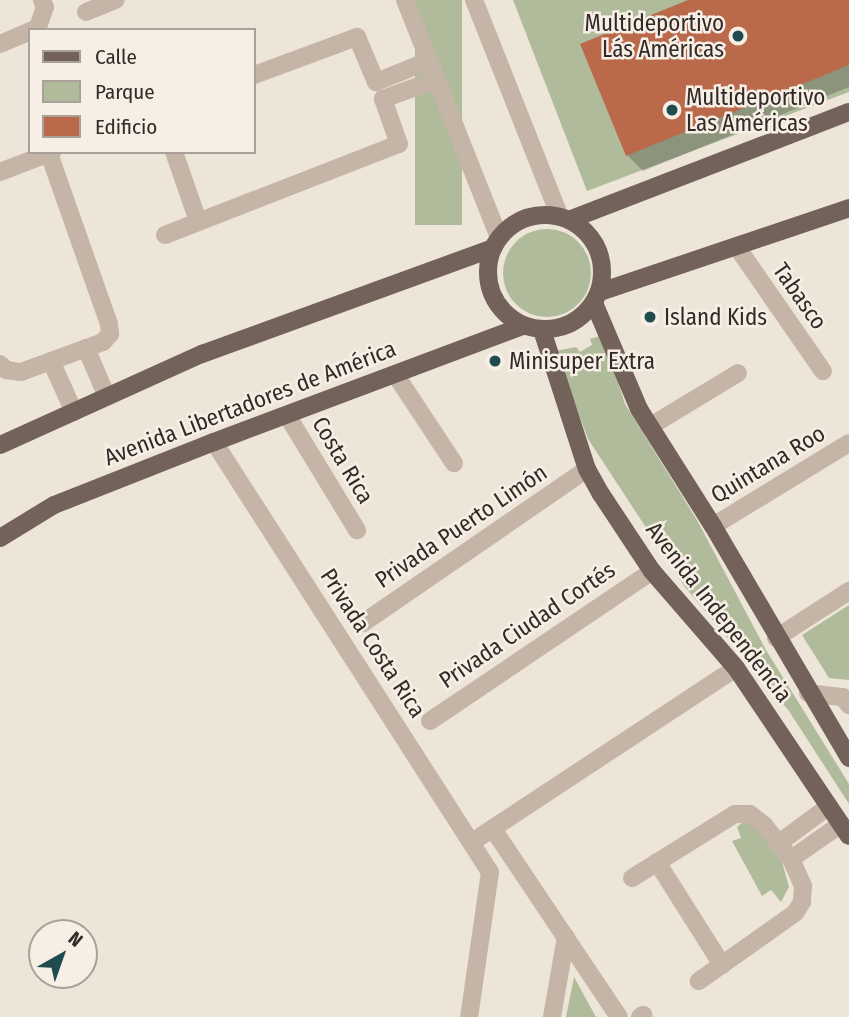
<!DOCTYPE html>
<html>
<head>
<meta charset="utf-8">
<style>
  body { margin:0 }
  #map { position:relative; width:849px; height:1017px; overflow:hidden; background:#eee5d9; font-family:"Fira Sans Condensed",sans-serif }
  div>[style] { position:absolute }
  .green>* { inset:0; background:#b0bb9b; transform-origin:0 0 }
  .round { border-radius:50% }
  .shadow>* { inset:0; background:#0003 }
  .building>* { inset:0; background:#ba694b }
  .minor>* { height:18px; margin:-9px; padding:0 9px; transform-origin:9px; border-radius:9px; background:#c5b5a6 }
  .major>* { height:18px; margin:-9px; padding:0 9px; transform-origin:9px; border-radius:9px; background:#736259 }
  .major>.ring { margin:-9px; padding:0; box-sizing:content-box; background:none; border:18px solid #736259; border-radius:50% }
  .dots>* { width:19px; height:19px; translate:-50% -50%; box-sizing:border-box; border:4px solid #f7efe5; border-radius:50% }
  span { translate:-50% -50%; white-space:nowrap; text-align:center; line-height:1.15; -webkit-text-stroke:5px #f7efe5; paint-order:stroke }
  .poi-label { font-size:23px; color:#322a26 }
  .right { translate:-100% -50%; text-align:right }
  .left { translate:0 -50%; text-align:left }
  .street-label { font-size:23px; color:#322a26 }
  .legend { position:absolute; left:28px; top:28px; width:228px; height:126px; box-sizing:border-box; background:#f7efe5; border:2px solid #a8a099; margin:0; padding:9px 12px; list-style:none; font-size:21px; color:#322a26 }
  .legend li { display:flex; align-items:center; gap:14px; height:35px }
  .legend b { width:35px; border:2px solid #a8a099 }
  .north { position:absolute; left:28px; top:919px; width:70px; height:70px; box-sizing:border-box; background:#f7efe5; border:2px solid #a8a099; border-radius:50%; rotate:40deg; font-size:19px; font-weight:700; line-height:28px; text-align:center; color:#322a26 }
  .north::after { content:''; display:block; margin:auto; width:24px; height:32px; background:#204b4f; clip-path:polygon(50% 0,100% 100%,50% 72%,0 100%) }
</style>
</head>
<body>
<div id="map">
  <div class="green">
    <i style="left:415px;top:0;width:47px;height:225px"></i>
    <i style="clip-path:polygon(513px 0,849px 0,849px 92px,587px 191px)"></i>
    <i class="round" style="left:503px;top:229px;width:88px;height:88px"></i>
    <i style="clip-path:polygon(603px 335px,625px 404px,697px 520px,766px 650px,849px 784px,849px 804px,789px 711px,685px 587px,588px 439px,555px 351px,576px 347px,580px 352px,592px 345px,590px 339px)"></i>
    <i style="clip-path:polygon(849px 605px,849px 680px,829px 678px,802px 635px)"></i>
    <i style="clip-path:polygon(746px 820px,754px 824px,782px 862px,789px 887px,781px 902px,771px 890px,762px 896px,732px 841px,741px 838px,737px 827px)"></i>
    <i style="clip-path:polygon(574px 977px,596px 1017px,566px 1017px)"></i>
  </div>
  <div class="shadow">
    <i style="clip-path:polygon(693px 0,849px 0,849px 87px,643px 171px,627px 155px)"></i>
  </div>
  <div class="building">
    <i style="clip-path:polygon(688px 0,849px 0,849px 65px,626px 156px,580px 44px)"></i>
  </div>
  <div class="minor">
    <i style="left:405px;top:0;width:255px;rotate:68.4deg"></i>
    <i style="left:474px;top:0;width:233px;rotate:68.4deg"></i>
    <i style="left:86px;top:12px;width:32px;rotate:-22deg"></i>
    <i style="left:33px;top:30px;width:6px;rotate:-31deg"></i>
    <i style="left:38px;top:27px;width:21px;rotate:-71deg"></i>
    <i style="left:45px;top:7px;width:8px;rotate:-113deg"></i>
    <i style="left:0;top:44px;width:33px;rotate:-23deg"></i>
    <i style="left:254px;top:75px;width:110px;rotate:-20.3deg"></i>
    <i style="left:357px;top:37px;width:49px;rotate:67.1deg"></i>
    <i style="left:376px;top:82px;width:56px;rotate:-22deg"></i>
    <i style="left:174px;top:152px;width:73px;rotate:70.8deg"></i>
    <i style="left:0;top:172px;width:56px;rotate:-21deg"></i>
    <i style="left:165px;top:235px;width:251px;rotate:-21.3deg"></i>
    <i style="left:399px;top:144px;width:48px;rotate:-109.6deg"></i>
    <i style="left:383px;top:99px;width:55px;rotate:-20.1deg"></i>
    <i style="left:737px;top:247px;width:151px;rotate:55.3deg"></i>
    <i style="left:86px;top:348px;width:53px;rotate:66.8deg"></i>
    <i style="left:51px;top:361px;width:56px;rotate:65.7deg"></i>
    <i style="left:0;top:364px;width:8px;rotate:45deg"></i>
    <i style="left:6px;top:370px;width:15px;rotate:8deg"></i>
    <i style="left:21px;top:372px;width:87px;rotate:-20.1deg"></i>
    <i style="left:103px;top:342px;width:11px;rotate:-49deg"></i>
    <i style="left:110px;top:334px;width:10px;rotate:-96deg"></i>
    <i style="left:109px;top:324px;width:180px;rotate:-109.4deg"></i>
    <i style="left:395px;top:374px;width:107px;rotate:56.5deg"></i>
    <i style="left:287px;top:415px;width:135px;rotate:58.7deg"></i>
    <i style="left:649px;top:427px;width:104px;rotate:-31.2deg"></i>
    <i style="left:214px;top:442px;width:511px;rotate:57.31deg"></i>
    <i style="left:490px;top:872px;width:147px;rotate:98.2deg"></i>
    <i style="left:713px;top:526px;width:159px;rotate:-31.4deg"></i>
    <i style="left:363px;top:623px;width:272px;rotate:-34.5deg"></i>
    <i style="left:776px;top:638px;width:87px;rotate:-32.8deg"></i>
    <i style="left:808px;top:693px;width:35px;rotate:7deg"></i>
    <i style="left:843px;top:697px;width:10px;rotate:53deg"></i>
    <i style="left:430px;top:721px;width:268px;rotate:-34deg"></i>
    <i style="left:493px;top:829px;width:226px;rotate:56.2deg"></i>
    <i style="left:472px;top:842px;width:316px;rotate:-33.4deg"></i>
    <i style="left:779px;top:843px;width:62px;rotate:-36.5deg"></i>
    <i style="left:791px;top:859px;width:61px;rotate:-35deg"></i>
    <i style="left:657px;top:862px;width:122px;rotate:57.7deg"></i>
    <i style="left:632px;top:878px;width:121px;rotate:-31.9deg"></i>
    <i style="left:735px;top:814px;width:15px"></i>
    <i style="left:750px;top:814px;width:18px;rotate:38deg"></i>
    <i style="left:764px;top:825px;width:43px;rotate:51.5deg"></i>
    <i style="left:791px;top:859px;width:30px;rotate:66deg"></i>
    <i style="left:803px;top:886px;width:16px;rotate:94deg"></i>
    <i style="left:802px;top:902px;width:13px;rotate:122deg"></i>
    <i style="left:795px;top:913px;width:118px;rotate:144.7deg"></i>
    <i style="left:552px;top:1017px;width:81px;rotate:-80.1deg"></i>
    <i style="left:640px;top:1017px;width:4px;rotate:-34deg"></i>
  </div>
  <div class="major">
    <i class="ring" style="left:488px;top:215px;width:96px;height:96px"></i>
    <i style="left:569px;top:220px;width:300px;rotate:-21.1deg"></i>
    <i style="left:600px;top:292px;width:263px;rotate:-18.6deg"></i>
    <i style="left:594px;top:303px;width:115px;rotate:67deg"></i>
    <i style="left:639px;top:409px;width:138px;rotate:57.7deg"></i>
    <i style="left:713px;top:526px;width:269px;rotate:59.6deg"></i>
    <i style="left:542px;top:330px;width:146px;rotate:72.1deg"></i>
    <i style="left:587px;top:469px;width:29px;rotate:61deg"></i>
    <i style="left:601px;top:494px;width:92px;rotate:56.5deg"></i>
    <i style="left:652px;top:571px;width:128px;rotate:49.1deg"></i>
    <i style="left:736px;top:668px;width:202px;rotate:56.1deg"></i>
    <i style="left:0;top:445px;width:222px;rotate:-24.3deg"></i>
    <i style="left:202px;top:354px;width:310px;rotate:-20deg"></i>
    <i style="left:0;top:538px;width:63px;rotate:-31.4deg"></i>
    <i style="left:54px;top:505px;width:172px;rotate:-21.5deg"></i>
    <i style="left:214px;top:442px;width:330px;rotate:-20.6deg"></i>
  </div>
  <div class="dots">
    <i style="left:738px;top:36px;background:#204b4f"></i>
    <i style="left:672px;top:110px;background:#204b4f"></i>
    <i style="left:650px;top:317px;background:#204b4f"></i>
    <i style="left:495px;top:361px;background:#204b4f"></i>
  </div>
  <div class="poi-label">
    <span class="right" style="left:724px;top:36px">Multideportivo<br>Lás Américas</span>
    <span class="left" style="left:686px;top:110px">Multideportivo<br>Las Américas</span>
    <span class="left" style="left:664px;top:317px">Island Kids</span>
    <span class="left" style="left:509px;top:361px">Minisuper Extra</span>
  </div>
  <div class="street-label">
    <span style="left:800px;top:296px;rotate:55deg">Tabasco</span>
    <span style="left:250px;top:403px;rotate:-21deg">Avenida Libertadores de América</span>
    <span style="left:343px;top:460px;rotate:59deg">Costa Rica</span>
    <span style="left:768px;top:464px;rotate:-31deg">Quintana Roo</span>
    <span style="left:461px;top:526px;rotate:-34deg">Privada Puerto Limón</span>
    <span style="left:719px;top:612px;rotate:52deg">Avenida Independencia</span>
    <span style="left:527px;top:625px;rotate:-34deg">Privada Ciudad Cortés</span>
    <span style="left:373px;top:643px;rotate:57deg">Privada Costa Rica</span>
  </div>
  <ul class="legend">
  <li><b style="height:9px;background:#736259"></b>Calle</li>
  <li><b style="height:19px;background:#b0bb9b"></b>Parque</li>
  <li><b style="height:19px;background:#ba694b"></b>Edificio</li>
  </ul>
  <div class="north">N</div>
</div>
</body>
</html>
